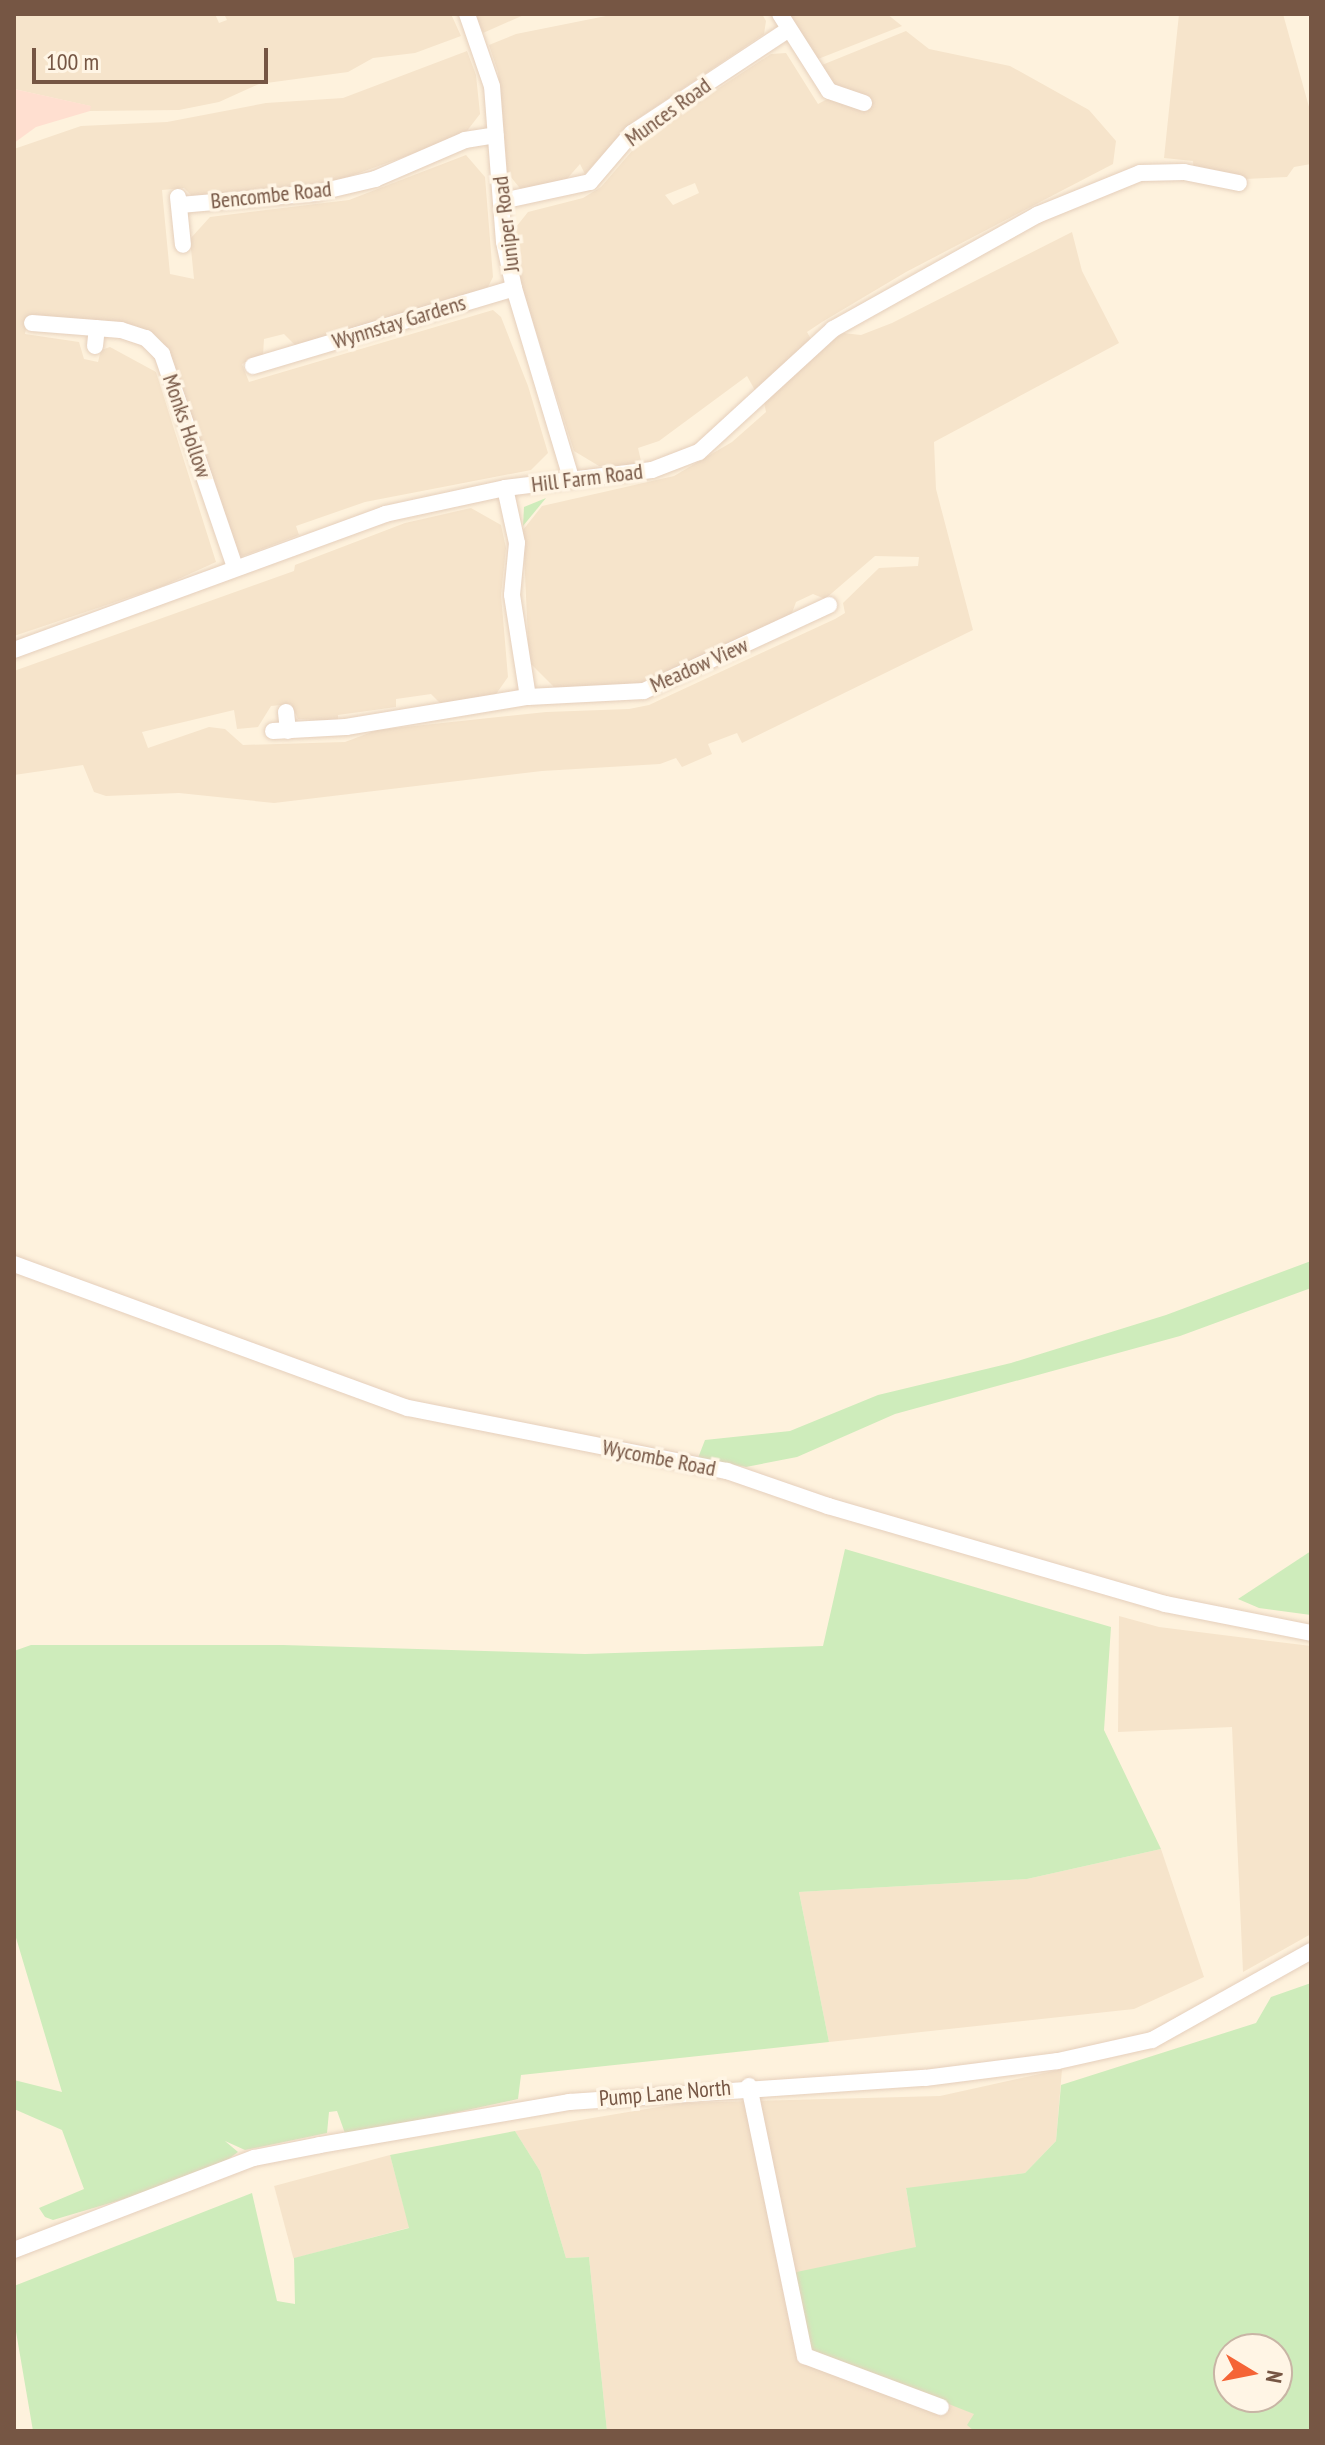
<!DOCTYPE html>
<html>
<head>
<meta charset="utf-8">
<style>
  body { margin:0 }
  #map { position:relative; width:1325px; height:2445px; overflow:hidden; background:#fef2dd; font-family:"PT Sans Narrow",sans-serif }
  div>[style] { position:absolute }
  .residential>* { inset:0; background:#f6e4cb; transform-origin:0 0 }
  .commercial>* { inset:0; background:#ffdfd0 }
  .green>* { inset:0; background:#ceecbb }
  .roads { filter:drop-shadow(0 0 2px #e5cfbc) drop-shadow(0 0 2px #e5cfbc) }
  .minor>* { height:16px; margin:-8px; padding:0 8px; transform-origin:8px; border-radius:8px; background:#fff }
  span { translate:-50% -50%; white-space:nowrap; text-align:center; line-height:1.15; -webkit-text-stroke:7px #fff5e5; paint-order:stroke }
  .street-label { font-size:22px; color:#765644 }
  .frame { position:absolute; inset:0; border:16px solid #765644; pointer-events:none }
  .north { position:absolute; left:1213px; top:2333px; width:80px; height:80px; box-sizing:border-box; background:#fff5e5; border:2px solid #c8b5a5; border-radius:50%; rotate:100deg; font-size:22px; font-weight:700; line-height:32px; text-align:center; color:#765644 }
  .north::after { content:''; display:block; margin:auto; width:28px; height:36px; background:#f56436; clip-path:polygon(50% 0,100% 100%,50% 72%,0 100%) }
  .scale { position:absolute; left:32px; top:48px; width:236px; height:36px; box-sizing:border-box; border:4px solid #765644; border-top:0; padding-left:10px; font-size:24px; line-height:28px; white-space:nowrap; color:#765644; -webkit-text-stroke:6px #fff5e5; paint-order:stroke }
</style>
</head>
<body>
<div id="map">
  <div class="residential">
    <i style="clip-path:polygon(14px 14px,215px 14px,219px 23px,227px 20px,224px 14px,451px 14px,461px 36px,415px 53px,373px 58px,348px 72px,259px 84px,219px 102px,179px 110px,90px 111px,90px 106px,14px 89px)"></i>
    <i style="clip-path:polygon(475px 14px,526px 14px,483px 33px)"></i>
    <i style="clip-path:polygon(616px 14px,762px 14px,766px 21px,764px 34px,630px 124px,585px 174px,580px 164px,566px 180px,523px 192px,506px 171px,498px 72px,489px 45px,516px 34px)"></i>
    <i style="clip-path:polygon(788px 14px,887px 14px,902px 26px,818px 59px)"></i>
    <i style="clip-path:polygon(1179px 14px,1283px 14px,1311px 114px,1311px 164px,1294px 167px,1287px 177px,1245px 179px,1194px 173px,1193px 161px,1164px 158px)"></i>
    <i style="clip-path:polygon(evenodd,906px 31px,929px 49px,1010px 66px,1089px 110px,1116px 141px,1113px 164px,906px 272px,822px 322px,807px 332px,812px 341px,756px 392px,747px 376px,659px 441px,638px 448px,642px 465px,599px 466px,574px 451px,518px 275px,512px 232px,528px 212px,583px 198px,601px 187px,644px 137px,771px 54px,786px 53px,818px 104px,839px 93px,822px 65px,906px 31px,695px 183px,699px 193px,673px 205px,665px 195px,695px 183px)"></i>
    <i style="clip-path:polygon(467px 51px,476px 75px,480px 114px,463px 136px,325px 185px,194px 198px,184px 188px,162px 190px,170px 274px,194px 279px,190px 239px,210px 217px,349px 200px,466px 155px,485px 177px,493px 277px,486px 291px,296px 346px,284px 334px,264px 339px,263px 355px,242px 364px,249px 382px,493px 310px,501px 317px,528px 386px,548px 453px,531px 470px,365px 502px,296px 526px,299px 535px,243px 556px,236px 554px,163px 347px,28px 317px,25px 334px,79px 342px,84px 359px,98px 362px,101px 350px,110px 347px,156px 372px,216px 562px,163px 586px,14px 636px,14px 149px,81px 126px,167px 122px,266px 103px,343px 98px)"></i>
    <i style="clip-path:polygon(1072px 232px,1082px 271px,1119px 343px,934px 442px,936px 489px,973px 630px,742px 743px,737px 733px,708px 744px,712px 754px,682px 767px,676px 758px,660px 764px,542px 771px,274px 803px,179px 793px,106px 796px,94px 792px,83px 765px,14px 775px,14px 671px,294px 571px,295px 565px,405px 523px,471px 508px,501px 525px,506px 548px,501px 595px,508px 677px,494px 697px,441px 704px,431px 694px,396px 699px,396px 707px,338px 715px,338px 721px,298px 719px,291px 704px,271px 706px,258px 727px,237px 729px,234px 710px,142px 732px,148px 748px,209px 727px,225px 729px,243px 745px,345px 742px,377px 730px,546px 712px,629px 709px,649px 705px,835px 619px,845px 613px,843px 603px,879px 568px,918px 566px,919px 557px,875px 556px,825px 599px,813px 594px,796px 602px,791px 616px,639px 685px,557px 690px,529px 662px,523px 530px,542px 506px,674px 476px,732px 442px,766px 412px,763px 397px,808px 356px,843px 333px,861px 335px,892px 323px)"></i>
    <i style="clip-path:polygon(1119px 1616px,1159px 1627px,1311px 1646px,1311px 1934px,1243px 1972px,1232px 1727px,1118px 1732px)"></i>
    <i style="clip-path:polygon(1161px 1849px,1204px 1977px,1134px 2009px,829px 2042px,799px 1892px,1027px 1879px)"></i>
    <i style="clip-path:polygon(1062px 2069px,1056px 2141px,1025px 2173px,906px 2189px,917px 2247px,901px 2383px,975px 2414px,968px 2425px,974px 2431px,607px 2431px,589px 2257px,566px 2258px,540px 2171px,515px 2131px,682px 2103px,940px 2096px)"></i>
    <i style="left:390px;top:2155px;width:75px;height:120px;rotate:75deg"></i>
  </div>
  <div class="commercial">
    <i style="clip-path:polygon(14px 89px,91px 106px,90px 111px,36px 127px,14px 143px)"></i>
  </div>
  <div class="green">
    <i style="clip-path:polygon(546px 498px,523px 526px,524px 507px)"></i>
    <i style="clip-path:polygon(1311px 1261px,1311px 1288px,1180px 1336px,895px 1414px,797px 1457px,746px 1467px,698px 1458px,705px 1440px,790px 1431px,878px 1395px,1011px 1363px,1166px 1315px)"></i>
    <i style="clip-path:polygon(845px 1549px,1111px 1627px,1104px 1730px,1161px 1849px,1027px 1879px,799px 1892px,829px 2042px,521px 2075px,518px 2099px,346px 2136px,337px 2111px,329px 2112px,327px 2133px,245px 2150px,225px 2141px,238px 2152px,227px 2160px,144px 2193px,53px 2220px,45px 2217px,39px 2208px,84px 2189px,62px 2130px,14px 2109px,14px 2080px,62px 2092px,14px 1931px,14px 1651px,31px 1645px,283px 1645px,585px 1654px,823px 1646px)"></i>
    <i style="clip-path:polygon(1311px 1551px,1311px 1615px,1259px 1608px,1238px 1599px)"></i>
    <i style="clip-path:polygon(evenodd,1311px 1983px,1311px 2431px,974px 2431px,967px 2425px,974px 2414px,809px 2349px,787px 2274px,916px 2247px,906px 2188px,1025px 2173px,1056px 2141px,1061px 2085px,1256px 2023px,1271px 1997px,1311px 1983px,1229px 2349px,1277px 2349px,1277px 2397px,1229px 2397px,1229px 2349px)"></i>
    <i style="clip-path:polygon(515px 2131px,540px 2171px,566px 2258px,589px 2257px,607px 2431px,33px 2431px,14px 2320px,14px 2286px,252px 2193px,277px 2301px,295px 2304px,294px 2258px,409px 2228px,390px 2155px)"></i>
  </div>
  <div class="roads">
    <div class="minor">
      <i style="left:467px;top:14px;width:76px;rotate:70.9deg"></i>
      <i style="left:492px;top:86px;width:156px;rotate:85.6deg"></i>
      <i style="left:504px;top:242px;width:47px;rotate:77.7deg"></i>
      <i style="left:514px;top:288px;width:198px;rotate:73.3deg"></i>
      <i style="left:780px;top:14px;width:91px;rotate:57.5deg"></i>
      <i style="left:829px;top:91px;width:37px;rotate:19deg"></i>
      <i style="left:178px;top:197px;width:48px;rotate:84.1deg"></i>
      <i style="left:502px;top:201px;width:90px;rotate:-12.2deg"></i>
      <i style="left:590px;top:182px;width:65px;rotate:-49.4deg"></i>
      <i style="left:632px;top:133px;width:188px;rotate:-33.5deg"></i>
      <i style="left:180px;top:205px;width:137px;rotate:-5deg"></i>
      <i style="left:316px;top:193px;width:61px;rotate:-13.3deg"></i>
      <i style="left:375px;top:179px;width:98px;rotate:-23.4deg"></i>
      <i style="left:465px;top:140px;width:31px;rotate:-9deg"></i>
      <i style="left:32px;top:323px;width:89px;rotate:4.5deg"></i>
      <i style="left:121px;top:330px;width:26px;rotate:18deg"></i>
      <i style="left:146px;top:338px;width:23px;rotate:45deg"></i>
      <i style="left:162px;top:354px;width:225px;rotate:71.1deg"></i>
      <i style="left:95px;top:346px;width:18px;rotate:-84deg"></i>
      <i style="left:253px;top:366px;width:272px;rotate:-16.6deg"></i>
      <i style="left:505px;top:488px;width:56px;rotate:77.7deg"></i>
      <i style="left:517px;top:543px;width:52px;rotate:95.5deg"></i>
      <i style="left:512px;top:595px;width:103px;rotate:81.1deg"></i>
      <i style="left:14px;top:650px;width:395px;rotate:-20.1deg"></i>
      <i style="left:385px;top:514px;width:123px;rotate:-12.2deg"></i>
      <i style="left:505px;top:488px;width:148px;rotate:-7deg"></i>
      <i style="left:652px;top:470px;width:50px;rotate:-21deg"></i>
      <i style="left:699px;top:452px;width:182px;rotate:-42.5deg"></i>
      <i style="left:833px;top:329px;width:234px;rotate:-29.2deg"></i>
      <i style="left:1037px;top:215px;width:111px;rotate:-22.2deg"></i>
      <i style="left:1140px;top:173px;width:44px;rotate:-1.3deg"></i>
      <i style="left:1184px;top:172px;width:56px;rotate:11.3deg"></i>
      <i style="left:286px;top:712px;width:19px;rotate:84deg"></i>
      <i style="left:273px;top:731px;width:73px;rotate:-3.1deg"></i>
      <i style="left:346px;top:727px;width:184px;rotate:-9.4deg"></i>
      <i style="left:528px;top:697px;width:116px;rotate:-3deg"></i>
      <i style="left:644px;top:691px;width:204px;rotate:-24.9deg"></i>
      <i style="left:14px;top:1264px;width:419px;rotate:20.1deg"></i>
      <i style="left:408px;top:1408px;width:325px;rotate:11.2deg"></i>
      <i style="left:727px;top:1471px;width:107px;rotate:19.1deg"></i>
      <i style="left:828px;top:1506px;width:351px;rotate:16.2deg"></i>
      <i style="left:1165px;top:1604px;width:149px;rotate:11.2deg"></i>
      <i style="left:749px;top:2086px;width:276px;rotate:78.3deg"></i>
      <i style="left:805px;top:2356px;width:145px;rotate:20.6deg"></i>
      <i style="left:14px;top:2250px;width:257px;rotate:-21deg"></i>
      <i style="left:254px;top:2158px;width:67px;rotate:-11.1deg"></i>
      <i style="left:320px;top:2145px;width:253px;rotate:-9.8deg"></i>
      <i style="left:569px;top:2102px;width:357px;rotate:-3.9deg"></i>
      <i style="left:925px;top:2078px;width:134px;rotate:-7.3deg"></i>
      <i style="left:1058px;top:2061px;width:96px;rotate:-12.6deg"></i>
      <i style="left:1152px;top:2040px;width:182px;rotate:-29.2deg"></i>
    </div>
  </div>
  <div class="street-label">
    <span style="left:668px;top:112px;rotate:-36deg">Munces Road</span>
    <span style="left:271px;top:195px;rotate:-6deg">Bencombe Road</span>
    <span style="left:506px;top:224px;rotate:-97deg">Juniper Road</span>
    <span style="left:399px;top:322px;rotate:-17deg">Wynnstay Gardens</span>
    <span style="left:187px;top:426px;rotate:71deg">Monks Hollow</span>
    <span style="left:587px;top:478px;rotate:-7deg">Hill Farm Road</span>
    <span style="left:699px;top:665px;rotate:-24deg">Meadow View</span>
    <span style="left:659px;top:1458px;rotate:11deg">Wycombe Road</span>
    <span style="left:665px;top:2093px;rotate:-5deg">Pump Lane North</span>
  </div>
  <div class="frame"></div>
  <div class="north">N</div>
  <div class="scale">100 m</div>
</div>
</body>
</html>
